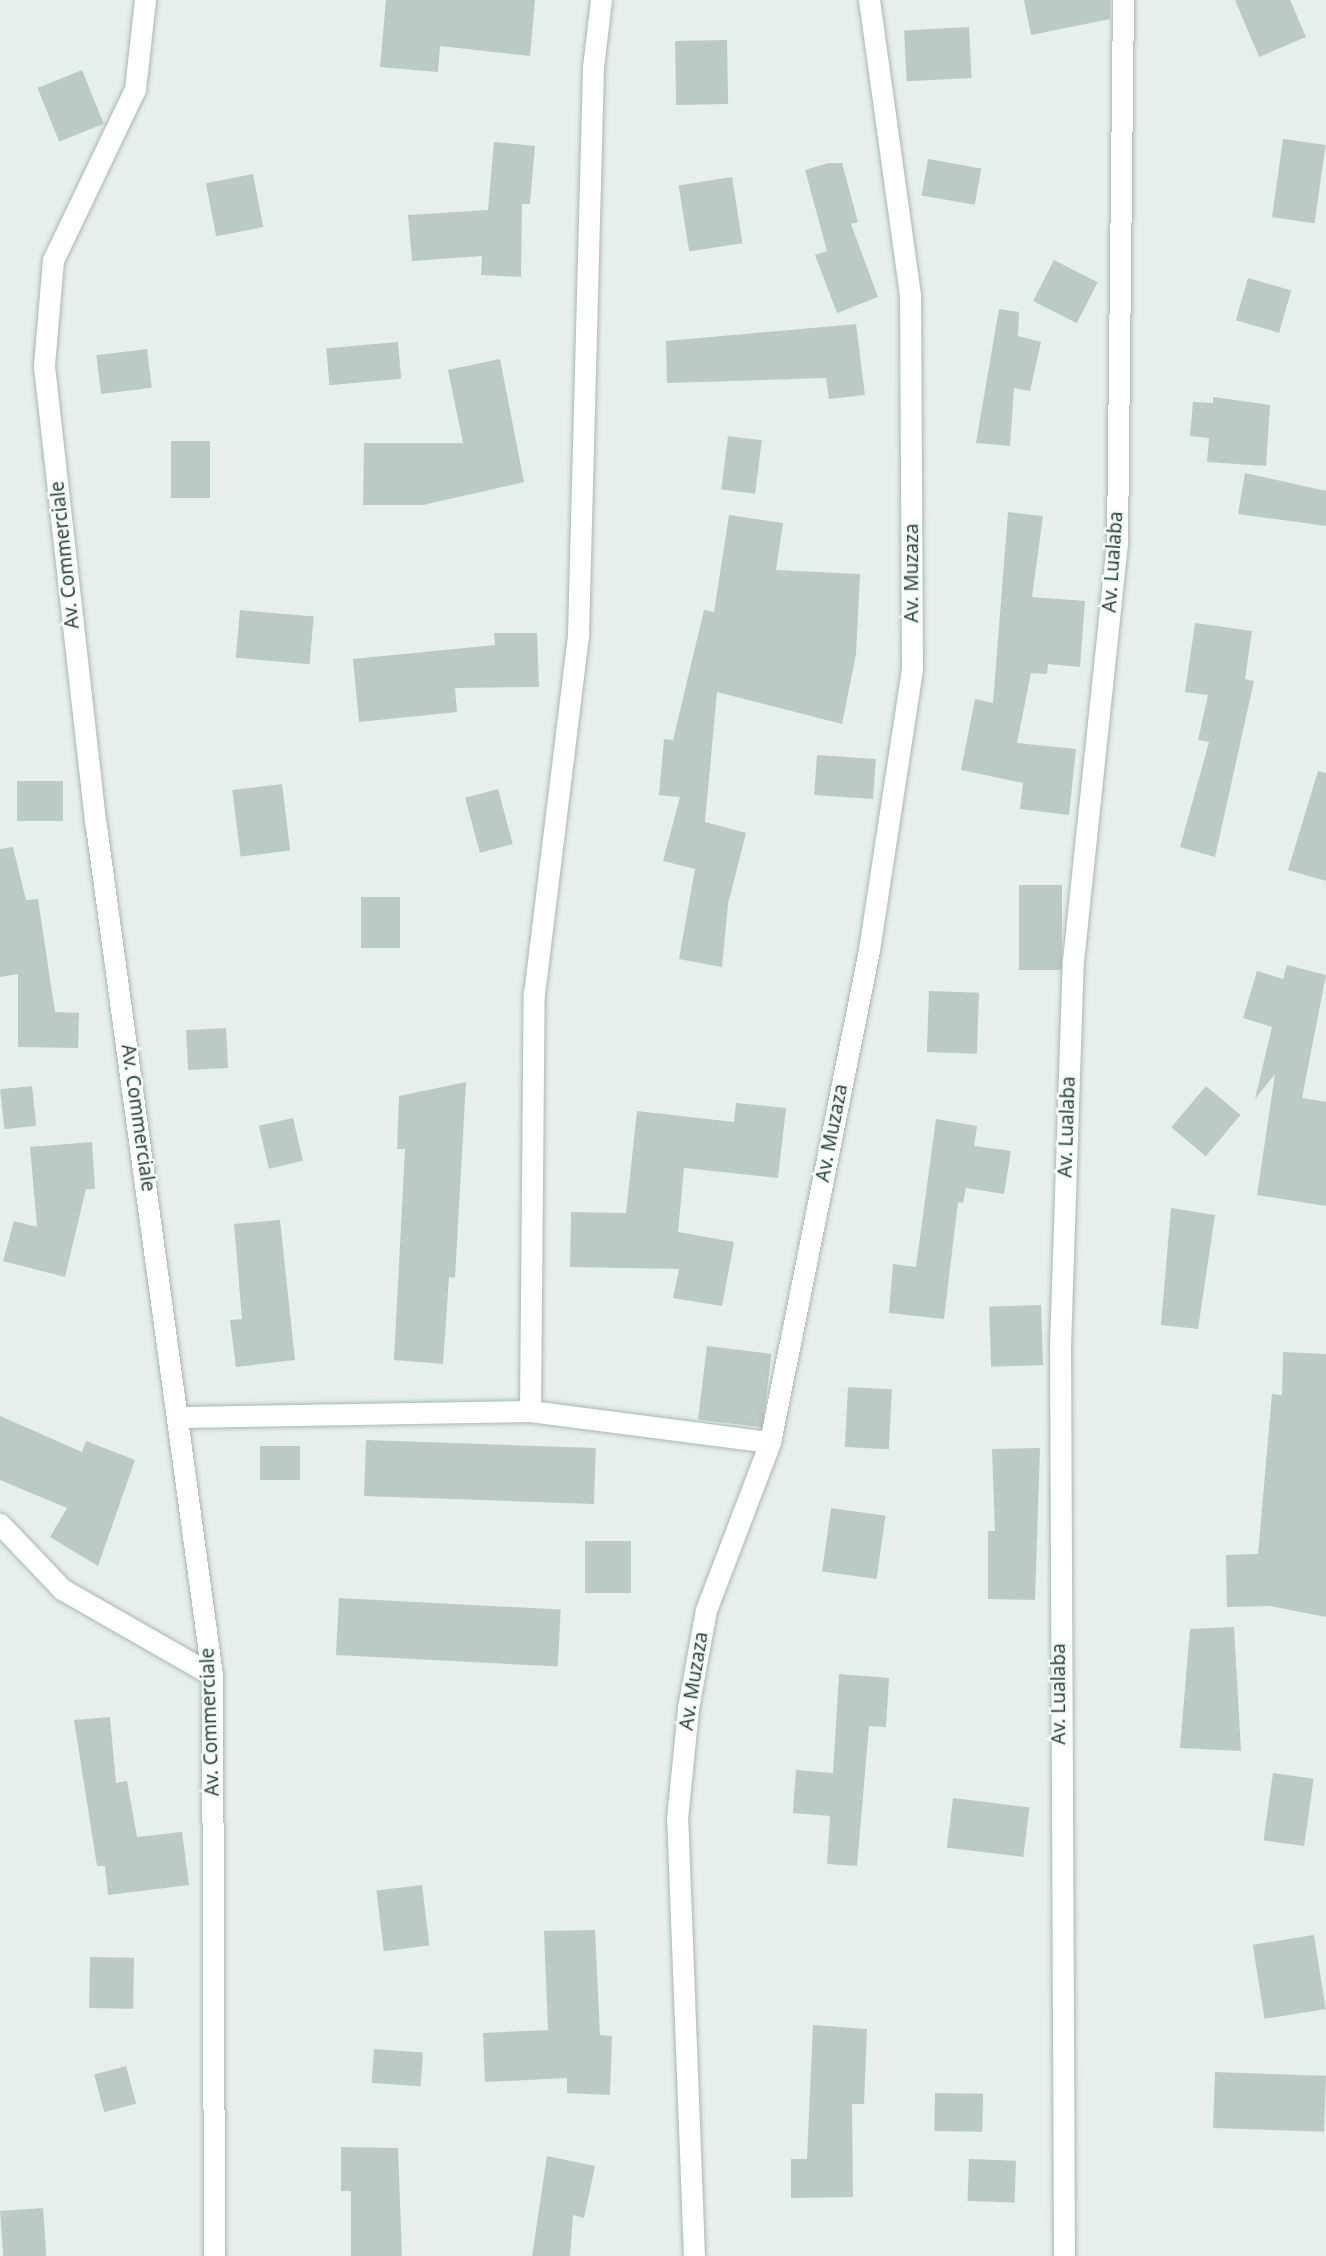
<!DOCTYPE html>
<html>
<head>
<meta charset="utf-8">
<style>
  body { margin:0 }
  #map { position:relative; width:1326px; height:2256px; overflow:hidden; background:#e6efeb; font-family:"Noto Sans",sans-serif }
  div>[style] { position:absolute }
  .building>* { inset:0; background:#bbcac4; transform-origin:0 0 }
  .roads { filter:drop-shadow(0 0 2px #a8b8b2) drop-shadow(0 0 2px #a8b8b2) }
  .minor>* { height:21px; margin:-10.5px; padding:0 10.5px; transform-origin:10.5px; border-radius:10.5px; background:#fff }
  span { translate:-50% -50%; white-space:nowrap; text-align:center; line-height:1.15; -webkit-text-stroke:5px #f7fbf9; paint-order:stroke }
  .street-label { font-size:19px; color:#24423a }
</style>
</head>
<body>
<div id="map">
  <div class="building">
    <i style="clip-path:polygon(386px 0,535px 0,530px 56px,440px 46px,438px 72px,380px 67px)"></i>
    <i style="clip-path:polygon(1024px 0,1110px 0,1110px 19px,1031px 35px)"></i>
    <i style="clip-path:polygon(1235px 0,1290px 0,1306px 37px,1259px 57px)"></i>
    <i style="left:969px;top:27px;width:51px;height:65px;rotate:87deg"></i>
    <i style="left:727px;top:40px;width:64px;height:52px;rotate:89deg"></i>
    <i style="left:82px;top:70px;width:58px;height:48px;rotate:68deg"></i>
    <i style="left:1283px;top:139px;width:43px;height:79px;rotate:8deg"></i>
    <i style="clip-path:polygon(494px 142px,535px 146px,530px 204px,522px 204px,521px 277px,481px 275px,482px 256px,412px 261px,408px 215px,488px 210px)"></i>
    <i style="left:928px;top:159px;width:54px;height:37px;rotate:10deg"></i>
    <i style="clip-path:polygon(828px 163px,842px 163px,858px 222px,851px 224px,878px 297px,837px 313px,815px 255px,827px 251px,805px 170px)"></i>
    <i style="left:253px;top:174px;width:54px;height:48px;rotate:79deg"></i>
    <i style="left:732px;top:177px;width:67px;height:54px;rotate:81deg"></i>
    <i style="left:1054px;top:260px;width:49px;height:46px;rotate:27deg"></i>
    <i style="left:1248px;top:278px;width:45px;height:44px;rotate:16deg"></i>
    <i style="clip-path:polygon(999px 309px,1019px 312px,1018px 336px,1041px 342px,1030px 391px,1014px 388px,1010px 446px,976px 443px)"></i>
    <i style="clip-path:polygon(856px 324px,865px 395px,829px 399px,826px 378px,667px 383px,666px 341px)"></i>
    <i style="left:398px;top:342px;width:37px;height:72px;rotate:85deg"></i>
    <i style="left:147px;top:349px;width:39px;height:51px;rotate:83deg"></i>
    <i style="clip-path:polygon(500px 359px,524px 482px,423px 505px,363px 505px,364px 443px,463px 443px,448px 370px)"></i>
    <i style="clip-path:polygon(1213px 397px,1270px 405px,1266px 466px,1207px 462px,1209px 438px,1190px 436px,1193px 402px,1213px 403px)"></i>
    <i style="left:728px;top:436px;width:34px;height:54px;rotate:7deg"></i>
    <i style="left:171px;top:441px;width:39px;height:57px"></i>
    <i style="clip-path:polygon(1245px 473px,1326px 491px,1326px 526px,1238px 514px)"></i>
    <i style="clip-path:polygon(1008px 512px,1043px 516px,1032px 597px,1085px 601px,1080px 667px,1048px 664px,1047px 674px,1031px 673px,1017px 743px,1076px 749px,1069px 815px,1020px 809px,1023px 783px,961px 770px,975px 699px,993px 703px)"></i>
    <i style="clip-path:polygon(729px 515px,783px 523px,776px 570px,860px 574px,856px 654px,842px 724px,717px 692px,705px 822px,746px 833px,728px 904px,722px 967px,679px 959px,695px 869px,663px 861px,680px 797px,659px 795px,664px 739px,673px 740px,704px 610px,714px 612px)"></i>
    <i style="left:240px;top:610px;width:74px;height:48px;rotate:5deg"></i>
    <i style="clip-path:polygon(1195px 623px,1252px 631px,1245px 679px,1254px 681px,1215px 857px,1180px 847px,1209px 742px,1198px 740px,1208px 695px,1185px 692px)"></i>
    <i style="clip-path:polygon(494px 633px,537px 633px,539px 687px,455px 688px,457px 712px,359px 722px,353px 659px,495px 645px)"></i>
    <i style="left:817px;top:755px;width:59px;height:40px;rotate:4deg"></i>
    <i style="clip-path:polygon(1318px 771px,1326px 773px,1326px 881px,1288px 870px)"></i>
    <i style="left:17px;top:781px;width:46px;height:40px"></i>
    <i style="left:282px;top:784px;width:67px;height:50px;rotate:83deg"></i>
    <i style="left:498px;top:789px;width:57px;height:34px;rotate:75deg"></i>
    <i style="clip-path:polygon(13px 847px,26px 900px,38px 899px,55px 1012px,79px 1013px,78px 1048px,18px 1047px,18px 974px,0 977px,0 849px)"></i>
    <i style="left:1019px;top:885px;width:43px;height:85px"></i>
    <i style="left:361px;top:897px;width:39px;height:51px"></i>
    <i style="clip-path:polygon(1287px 965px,1326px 975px,1302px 1098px,1326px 1102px,1326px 1206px,1257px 1195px,1275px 1074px,1255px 1099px,1272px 1027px,1243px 1018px,1257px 971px,1283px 979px)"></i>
    <i style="left:929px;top:991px;width:50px;height:61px;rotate:2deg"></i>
    <i style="left:226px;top:1028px;width:40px;height:40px;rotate:87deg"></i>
    <i style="clip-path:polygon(466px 1082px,455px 1278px,449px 1277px,443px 1364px,394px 1360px,405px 1149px,397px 1149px,399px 1096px)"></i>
    <i style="left:32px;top:1086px;width:40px;height:32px;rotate:84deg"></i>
    <i style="left:1206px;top:1086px;width:45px;height:54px;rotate:40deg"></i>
    <i style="clip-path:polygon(736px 1103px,786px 1108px,778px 1178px,684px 1168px,678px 1232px,734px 1242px,722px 1306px,673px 1298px,679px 1269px,570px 1267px,571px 1212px,626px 1213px,637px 1111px,734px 1122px)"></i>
    <i style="left:293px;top:1118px;width:44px;height:35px;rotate:77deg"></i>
    <i style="clip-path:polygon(936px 1119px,977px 1126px,974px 1146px,1011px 1151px,1004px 1194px,966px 1188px,963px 1203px,958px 1202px,944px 1319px,889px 1313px,893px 1264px,916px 1267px)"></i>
    <i style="clip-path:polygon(92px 1142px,95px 1189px,86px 1189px,65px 1277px,3px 1261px,14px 1221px,37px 1227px,30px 1147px)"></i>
    <i style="clip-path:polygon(1171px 1208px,1215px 1215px,1198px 1329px,1161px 1325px)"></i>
    <i style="clip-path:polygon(280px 1220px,295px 1360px,236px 1367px,230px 1320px,242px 1319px,234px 1224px)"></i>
    <i style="left:1041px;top:1305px;width:60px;height:52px;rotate:88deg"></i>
    <i style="left:707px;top:1346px;width:65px;height:74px;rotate:7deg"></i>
    <i style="clip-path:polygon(1283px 1352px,1326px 1354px,1326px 1617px,1270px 1606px,1227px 1607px,1226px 1555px,1258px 1554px,1272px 1394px,1282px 1395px)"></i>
    <i style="left:848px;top:1387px;width:44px;height:60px;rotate:3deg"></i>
    <i style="clip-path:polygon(0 1416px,82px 1452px,86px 1441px,135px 1460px,98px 1566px,50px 1537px,67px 1508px,0 1480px)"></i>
    <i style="left:366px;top:1440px;width:230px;height:56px;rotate:2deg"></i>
    <i style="left:260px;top:1446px;width:40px;height:34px"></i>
    <i style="clip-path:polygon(1040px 1448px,1035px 1600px,988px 1599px,988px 1531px,995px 1531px,992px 1449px)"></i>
    <i style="left:831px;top:1508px;width:55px;height:64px;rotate:8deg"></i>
    <i style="left:585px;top:1541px;width:46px;height:52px"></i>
    <i style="left:339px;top:1598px;width:222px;height:57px;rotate:3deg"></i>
    <i style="clip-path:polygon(1234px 1627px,1241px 1751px,1180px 1748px,1190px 1629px)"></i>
    <i style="clip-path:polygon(839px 1674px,889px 1678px,886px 1727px,869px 1726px,857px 1866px,827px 1864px,830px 1816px,793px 1813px,796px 1770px,833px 1773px)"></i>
    <i style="clip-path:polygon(110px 1717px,116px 1783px,127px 1781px,137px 1837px,182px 1832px,189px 1885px,108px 1895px,105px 1866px,97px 1866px,74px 1720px)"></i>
    <i style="left:1273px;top:1773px;width:41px;height:68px;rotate:8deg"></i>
    <i style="left:953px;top:1798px;width:77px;height:50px;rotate:7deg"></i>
    <i style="left:422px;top:1885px;width:61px;height:46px;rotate:83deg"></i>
    <i style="clip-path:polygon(595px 1930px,600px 2035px,612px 2036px,610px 2095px,567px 2093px,567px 2078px,485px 2082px,483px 2033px,548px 2030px,544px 1931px)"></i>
    <i style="left:1314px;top:1935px;width:75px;height:62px;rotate:81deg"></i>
    <i style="left:90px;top:1957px;width:44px;height:51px;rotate:1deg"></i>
    <i style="clip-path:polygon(813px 2025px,867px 2029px,864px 2104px,852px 2104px,853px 2197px,791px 2198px,791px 2159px,807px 2159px)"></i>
    <i style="left:374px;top:2049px;width:49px;height:34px;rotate:4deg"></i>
    <i style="left:126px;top:2066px;width:39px;height:33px;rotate:75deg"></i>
    <i style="left:1215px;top:2072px;width:111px;height:56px;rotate:2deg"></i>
    <i style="left:935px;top:2093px;width:48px;height:38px;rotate:1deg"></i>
    <i style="clip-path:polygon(341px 2147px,398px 2148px,402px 2256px,351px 2256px,351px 2191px,341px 2191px)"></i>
    <i style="clip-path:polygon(547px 2156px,595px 2166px,584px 2218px,573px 2215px,570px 2256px,532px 2256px)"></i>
    <i style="left:969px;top:2159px;width:47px;height:42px;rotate:2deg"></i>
    <i style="left:43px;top:2208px;width:48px;height:43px;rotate:86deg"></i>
  </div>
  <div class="roads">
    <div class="minor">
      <i style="left:145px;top:0;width:90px;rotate:96.4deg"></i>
      <i style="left:135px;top:89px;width:190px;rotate:115.6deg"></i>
      <i style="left:53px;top:260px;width:106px;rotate:94.9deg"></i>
      <i style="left:44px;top:366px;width:463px;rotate:83.6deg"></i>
      <i style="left:96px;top:826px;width:857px;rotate:82.22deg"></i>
      <i style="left:212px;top:1675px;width:581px;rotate:89.8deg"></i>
      <i style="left:530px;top:1411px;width:417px;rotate:-89.5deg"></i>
      <i style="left:534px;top:994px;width:363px;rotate:-83deg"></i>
      <i style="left:578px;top:634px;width:567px;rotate:-88.48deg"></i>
      <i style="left:593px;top:67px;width:67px;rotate:-83.2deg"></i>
      <i style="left:181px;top:1417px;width:349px;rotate:-1deg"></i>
      <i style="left:530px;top:1411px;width:242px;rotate:7.4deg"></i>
      <i style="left:0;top:1524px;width:90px;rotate:46.4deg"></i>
      <i style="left:62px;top:1589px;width:173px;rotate:29.8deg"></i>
      <i style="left:694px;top:2256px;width:437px;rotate:-92.2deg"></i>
      <i style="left:677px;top:1819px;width:112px;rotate:-84.3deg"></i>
      <i style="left:688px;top:1708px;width:100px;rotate:-79.6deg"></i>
      <i style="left:706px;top:1610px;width:180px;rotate:-69.1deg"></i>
      <i style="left:770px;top:1442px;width:502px;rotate:-78.62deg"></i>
      <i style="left:869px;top:950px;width:284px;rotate:-81.3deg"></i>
      <i style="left:912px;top:669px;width:374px;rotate:-90.3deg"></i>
      <i style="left:910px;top:295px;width:298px;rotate:-97.9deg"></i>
      <i style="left:1064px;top:2256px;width:910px;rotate:-90.25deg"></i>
      <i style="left:1060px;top:1346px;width:385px;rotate:-88.1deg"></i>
      <i style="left:1073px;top:961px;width:421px;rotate:-84deg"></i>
      <i style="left:1117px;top:542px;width:542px;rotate:-89.37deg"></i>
    </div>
  </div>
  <div class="street-label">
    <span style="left:65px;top:555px;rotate:-96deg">Av. Commerciale</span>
    <span style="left:1113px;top:562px;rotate:-86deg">Av. Lualaba</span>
    <span style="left:912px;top:573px;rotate:-90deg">Av. Muzaza</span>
    <span style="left:138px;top:1118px;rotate:82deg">Av. Commerciale</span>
    <span style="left:1067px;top:1127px;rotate:-88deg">Av. Lualaba</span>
    <span style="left:832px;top:1133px;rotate:-79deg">Av. Muzaza</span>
    <span style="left:694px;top:1681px;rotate:-81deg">Av. Muzaza</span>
    <span style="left:1059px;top:1694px;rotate:-90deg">Av. Lualaba</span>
    <span style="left:210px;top:1722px;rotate:-92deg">Av. Commerciale</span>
  </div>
</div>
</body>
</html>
